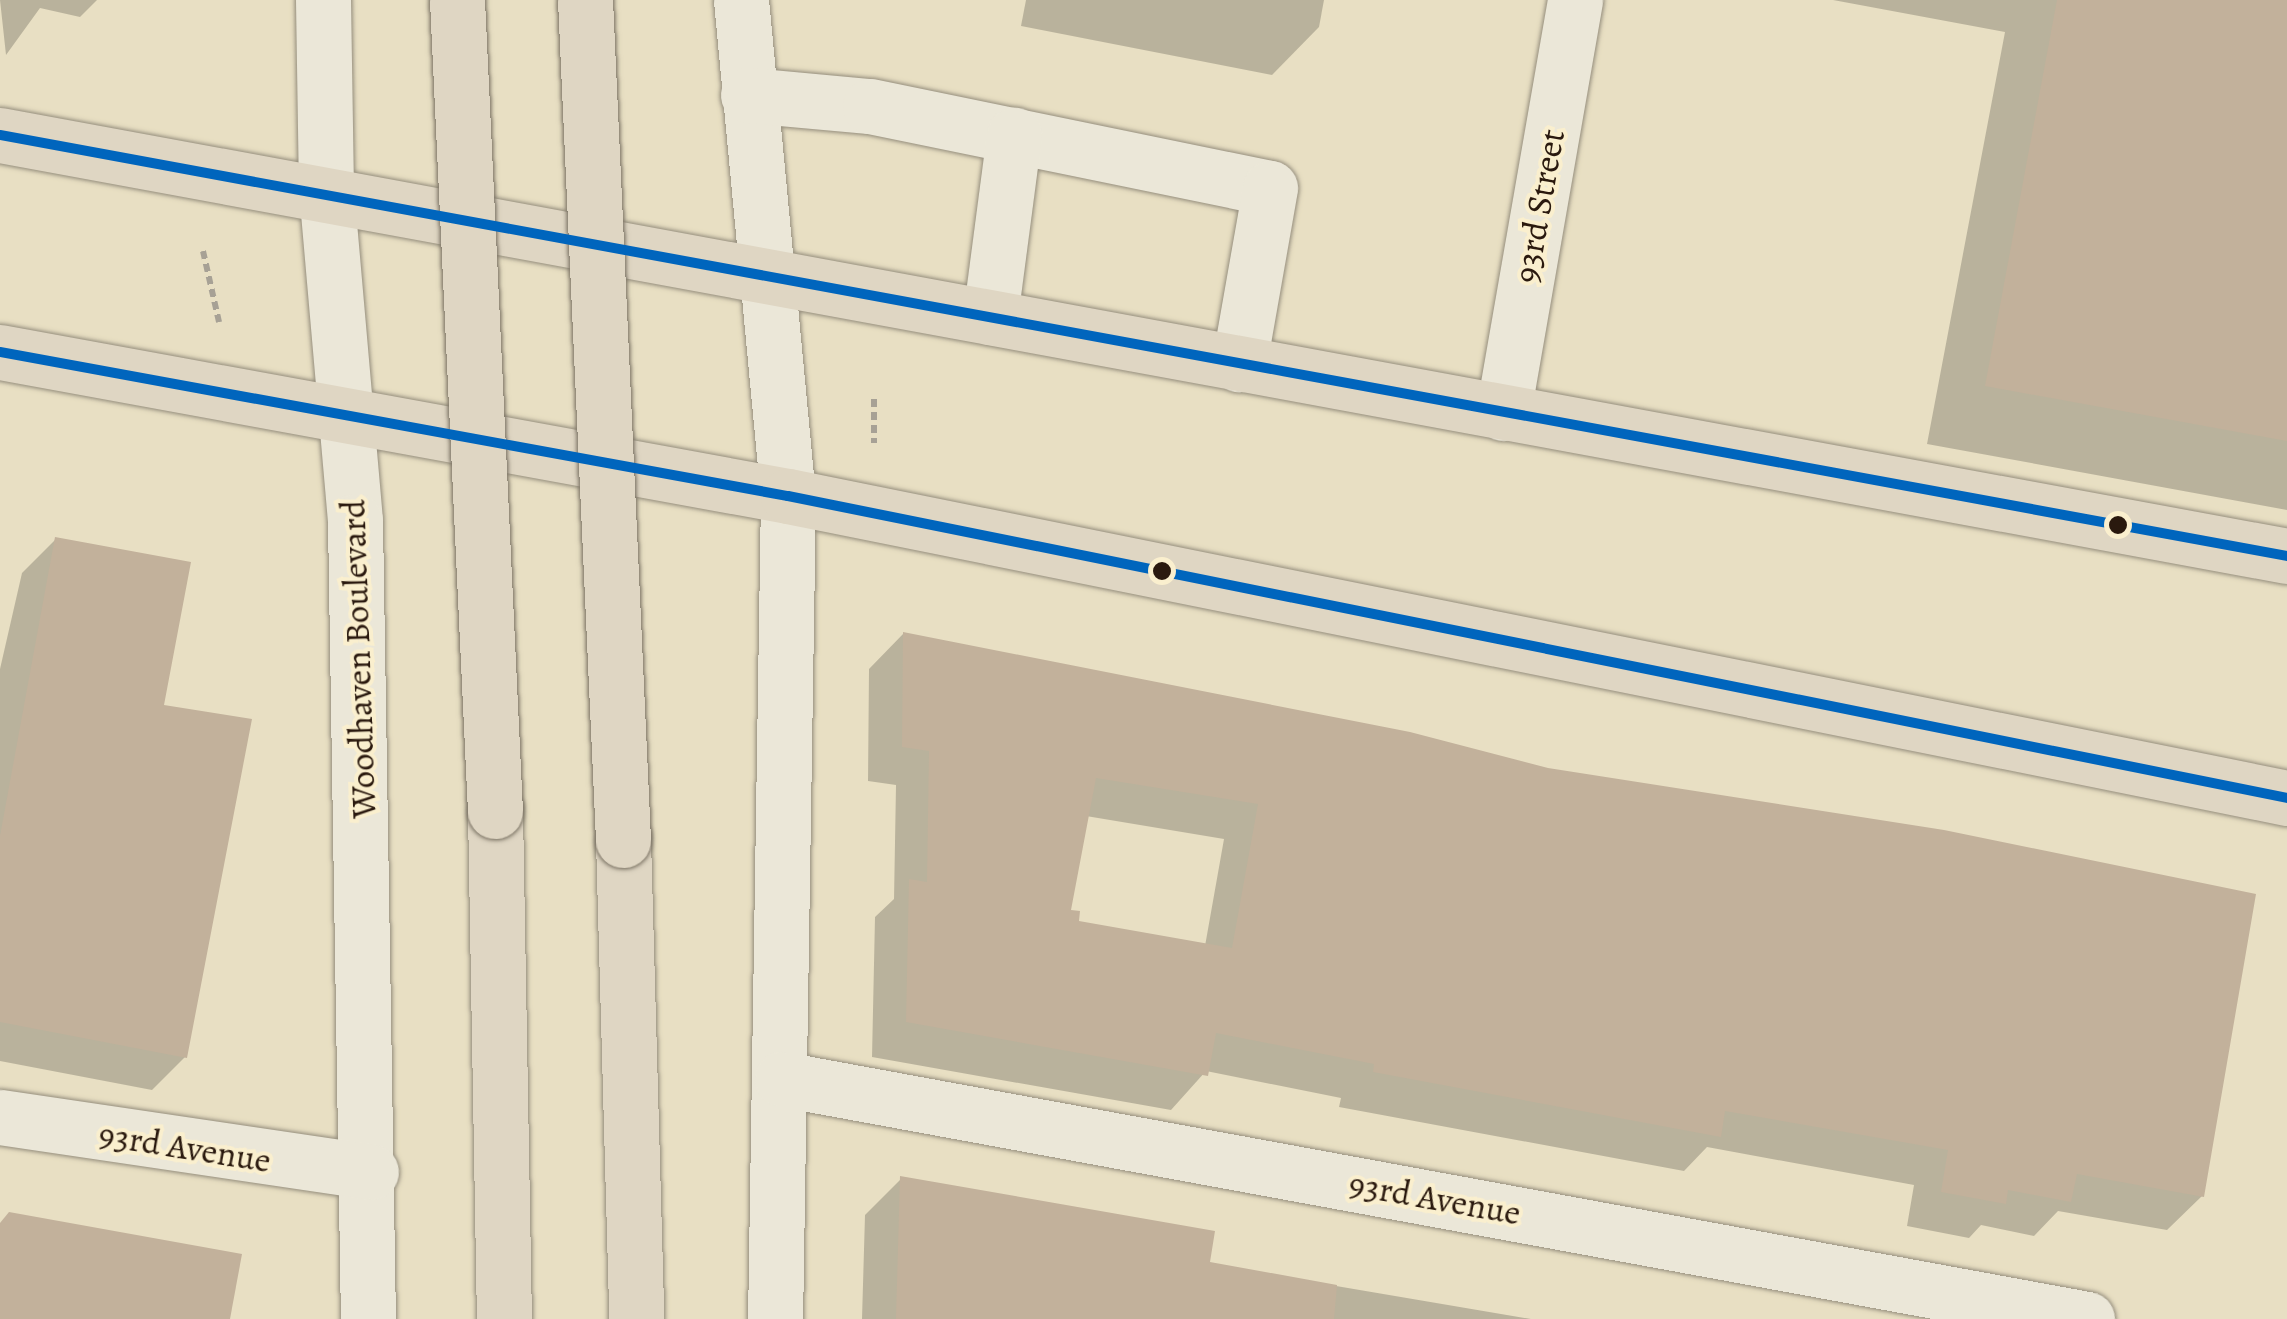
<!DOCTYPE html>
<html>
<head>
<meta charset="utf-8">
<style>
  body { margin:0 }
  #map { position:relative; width:2287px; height:1319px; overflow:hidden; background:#e8dfc3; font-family:Alegreya,serif }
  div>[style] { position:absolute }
  .shadow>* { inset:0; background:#0003 }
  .building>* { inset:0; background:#c2b19b }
  .path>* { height:6px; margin-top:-3px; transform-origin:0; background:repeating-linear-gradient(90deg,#a7a195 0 8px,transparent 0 13px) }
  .roads { filter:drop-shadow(0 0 2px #958e7d) drop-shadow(0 0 2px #958e7d) }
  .minor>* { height:55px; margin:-27.5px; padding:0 27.5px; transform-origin:27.5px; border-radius:27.5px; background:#ebe7d8 }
  .major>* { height:55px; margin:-27.5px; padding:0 27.5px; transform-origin:27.5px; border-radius:27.5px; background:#dfd6c3 }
  .bridges { filter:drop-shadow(0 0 2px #7b7364) drop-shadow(0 0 2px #7b7364) }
  .major-bridge>* { height:55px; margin:-27.5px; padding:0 27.5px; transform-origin:27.5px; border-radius:27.5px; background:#dfd6c3 }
  .bus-1>* { height:10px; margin:-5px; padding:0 5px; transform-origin:5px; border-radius:5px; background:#0065bd }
  .dots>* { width:28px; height:28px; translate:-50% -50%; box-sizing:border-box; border:5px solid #faefce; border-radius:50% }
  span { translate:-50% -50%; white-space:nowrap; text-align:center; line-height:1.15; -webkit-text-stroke:8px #faefce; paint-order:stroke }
  .street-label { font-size:35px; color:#2a190e }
</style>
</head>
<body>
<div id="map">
  <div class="shadow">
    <i style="clip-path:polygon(0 0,97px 0,80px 17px,40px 8px,6px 55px)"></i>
    <i style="clip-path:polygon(1026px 0,1324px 0,1319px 27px,1272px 75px,1021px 26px)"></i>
    <i style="clip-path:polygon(1833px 0,2287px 0,2287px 510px,1927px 444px,2005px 32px)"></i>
    <i style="clip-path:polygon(55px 540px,161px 707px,185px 1057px,152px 1090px,0 1061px,0 669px,22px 573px)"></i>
    <i style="clip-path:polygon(evenodd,903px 634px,2202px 1196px,2167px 1230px,2058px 1211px,2034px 1236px,1981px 1225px,1969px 1238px,1907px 1226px,1914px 1185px,1707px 1147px,1684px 1171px,1339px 1107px,1341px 1098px,1206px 1071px,1171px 1110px,872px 1057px,875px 917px,894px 899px,896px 785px,868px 781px,869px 669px,903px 634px,1086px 816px,1224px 839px,1205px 946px,1076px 923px,1068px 913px,1086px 816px)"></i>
    <i style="clip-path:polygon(901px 1179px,1207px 1264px,1531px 1319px,862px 1319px,865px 1215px)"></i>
  </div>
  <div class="building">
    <i style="clip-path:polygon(2057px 0,2287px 0,2287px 441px,1985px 386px)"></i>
    <i style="clip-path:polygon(55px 537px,191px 562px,164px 705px,252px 719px,187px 1058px,0 1022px,0 836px)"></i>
    <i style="clip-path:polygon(evenodd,903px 632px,1410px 732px,1548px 768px,1944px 830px,2256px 894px,2204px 1197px,2077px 1174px,2071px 1202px,2008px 1190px,2006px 1204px,1941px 1192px,1948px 1150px,1725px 1111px,1721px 1137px,1373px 1072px,1374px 1064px,1216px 1033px,1208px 1076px,906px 1022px,909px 879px,927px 882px,929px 751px,902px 747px,903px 632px,1096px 778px,1258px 804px,1232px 948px,1079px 921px,1080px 911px,1071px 910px,1096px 778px)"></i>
    <i style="clip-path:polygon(900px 1176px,1215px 1231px,1210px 1262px,1337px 1285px,1334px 1319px,896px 1319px)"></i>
    <i style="clip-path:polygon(9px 1212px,242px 1254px,230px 1319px,0 1319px,0 1223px)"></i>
  </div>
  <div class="path">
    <i style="left:203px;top:251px;width:73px;rotate:77.3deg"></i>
    <i style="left:874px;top:399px;width:44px;rotate:90deg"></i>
  </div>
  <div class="roads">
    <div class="minor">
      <i style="left:323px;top:0;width:189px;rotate:89.1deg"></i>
      <i style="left:326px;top:189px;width:333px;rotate:85deg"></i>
      <i style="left:355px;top:521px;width:798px;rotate:89.07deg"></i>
      <i style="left:741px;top:0;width:498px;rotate:84.6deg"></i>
      <i style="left:788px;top:496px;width:823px;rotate:90.9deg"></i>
      <i style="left:748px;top:95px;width:122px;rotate:5.2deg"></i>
      <i style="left:870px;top:106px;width:408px;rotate:11.6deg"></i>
      <i style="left:1270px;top:188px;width:179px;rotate:100deg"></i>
      <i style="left:990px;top:317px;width:184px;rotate:-82.5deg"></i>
      <i style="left:1503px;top:413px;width:419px;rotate:-80.1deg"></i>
      <i style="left:782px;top:1079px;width:1327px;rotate:10.42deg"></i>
      <i style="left:0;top:1117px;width:375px;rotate:8.4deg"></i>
    </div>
    <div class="major">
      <i style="left:0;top:135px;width:2325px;rotate:10.43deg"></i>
      <i style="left:0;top:352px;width:801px;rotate:10.36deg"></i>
      <i style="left:788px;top:496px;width:1529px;rotate:11.39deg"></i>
      <i style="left:495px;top:811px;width:508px;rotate:88.99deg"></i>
      <i style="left:623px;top:840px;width:479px;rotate:88.4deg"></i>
    </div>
  </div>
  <div class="bridges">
    <div class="major-bridge">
      <i style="left:457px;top:0;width:812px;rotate:87.32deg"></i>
      <i style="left:585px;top:0;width:841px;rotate:87.41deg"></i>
    </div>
  </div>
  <div class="bus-1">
    <i style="left:0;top:135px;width:2325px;rotate:10.43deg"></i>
    <i style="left:0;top:352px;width:801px;rotate:10.36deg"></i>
    <i style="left:788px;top:496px;width:1529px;rotate:11.39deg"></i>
  </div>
  <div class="dots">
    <i style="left:2118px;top:525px;background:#2a190e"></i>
    <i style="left:1162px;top:571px;background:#2a190e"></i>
  </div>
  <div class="street-label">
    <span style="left:1539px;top:206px;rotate:-80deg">93rd Street</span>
    <span style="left:358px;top:659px;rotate:-92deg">Woodhaven Boulevard</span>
    <span style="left:185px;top:1147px;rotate:9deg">93rd Avenue</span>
    <span style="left:1435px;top:1198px;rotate:10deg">93rd Avenue</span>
  </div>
</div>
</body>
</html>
